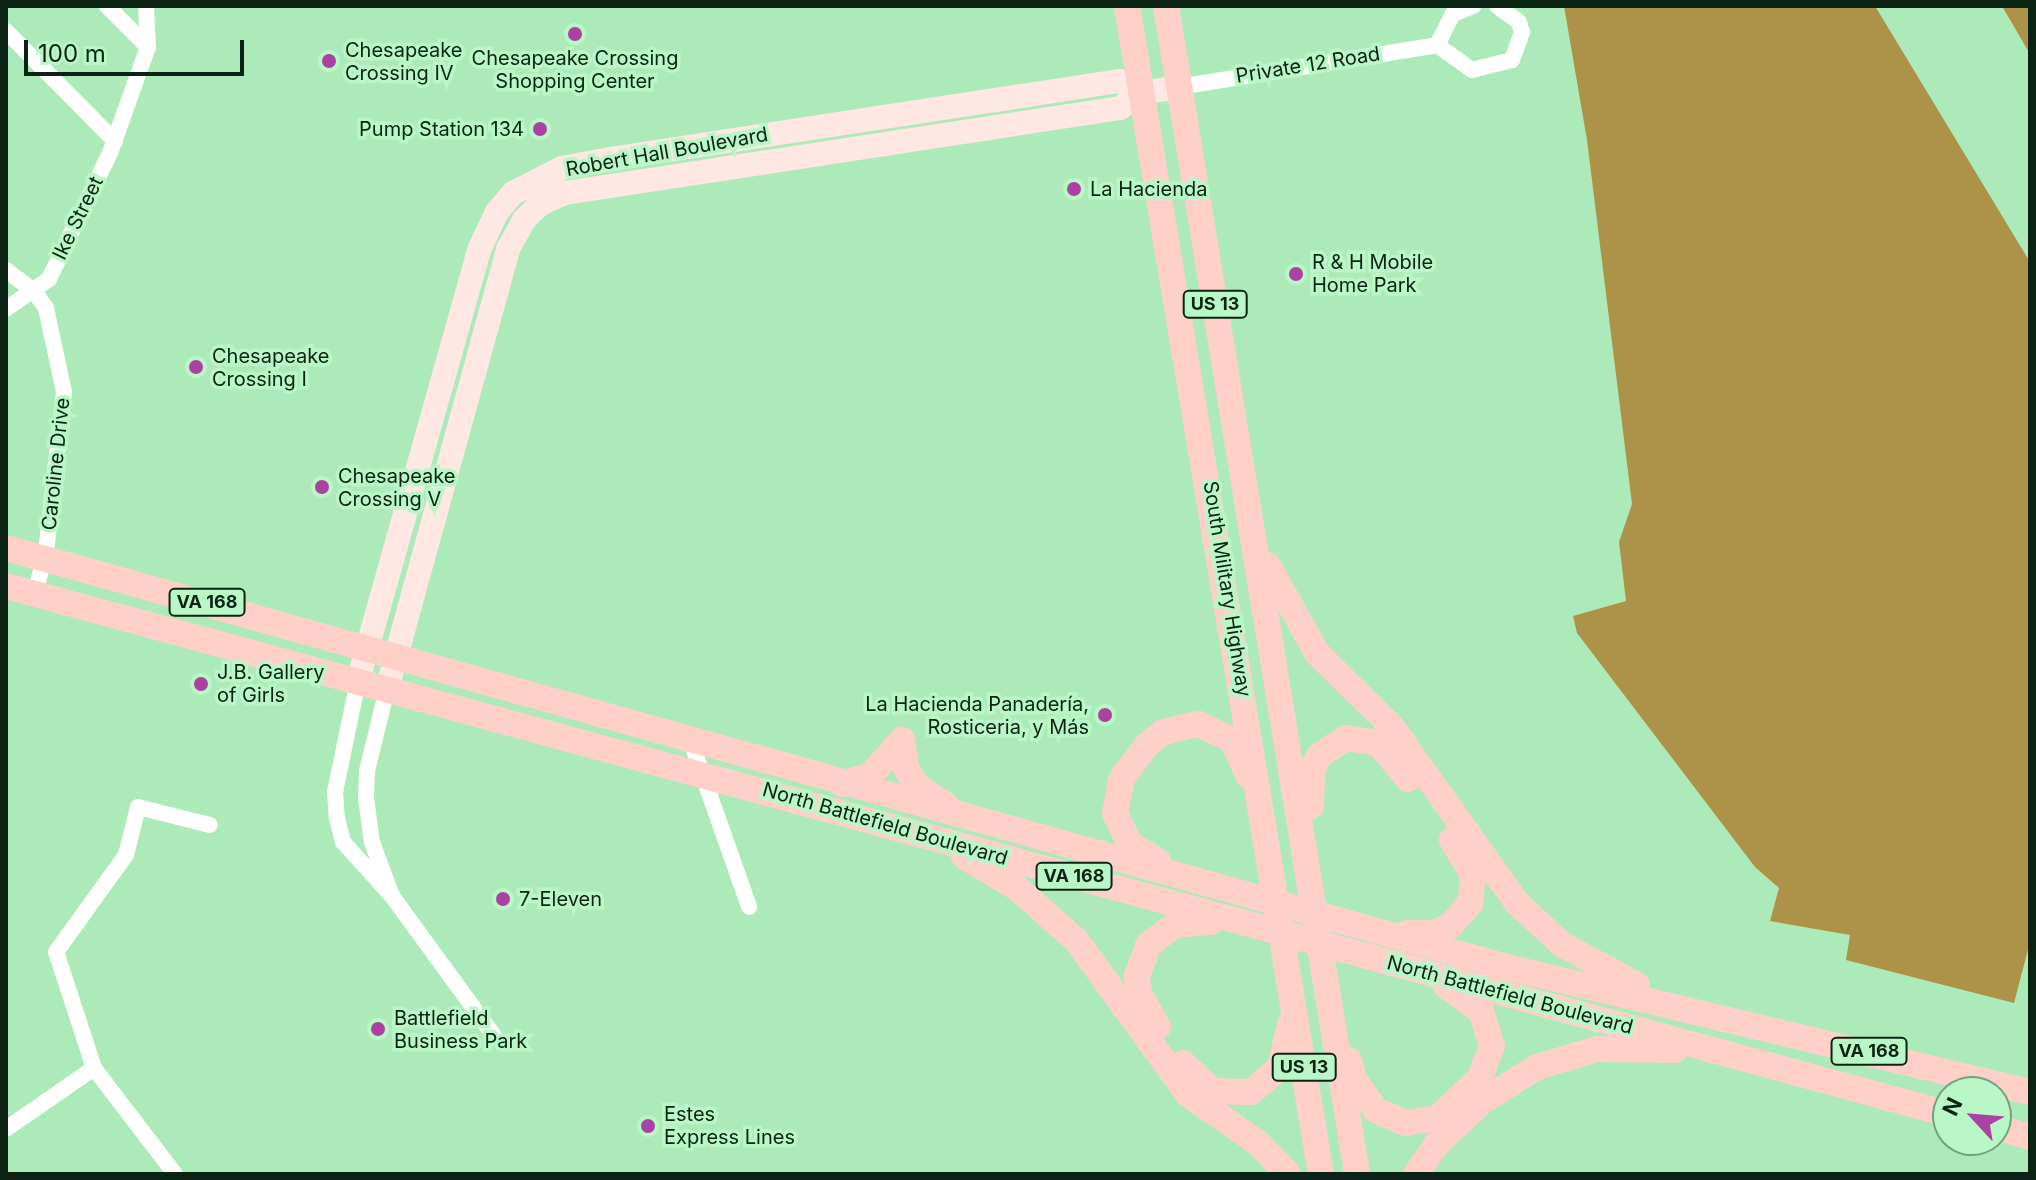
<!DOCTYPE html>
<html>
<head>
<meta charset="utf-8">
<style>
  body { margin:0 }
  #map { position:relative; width:2036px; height:1180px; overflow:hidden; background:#aceaba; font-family:Inter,sans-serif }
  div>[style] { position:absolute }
  .forest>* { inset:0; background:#ad9347 }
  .street>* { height:16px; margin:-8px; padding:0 8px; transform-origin:8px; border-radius:8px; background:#fff }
  .secondary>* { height:24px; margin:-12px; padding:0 12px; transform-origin:12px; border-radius:12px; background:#ffe7e3 }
  .primary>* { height:26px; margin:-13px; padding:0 13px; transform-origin:13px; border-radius:13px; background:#fed0c7 }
  .dots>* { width:22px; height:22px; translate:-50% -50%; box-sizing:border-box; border:4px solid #b9f7c7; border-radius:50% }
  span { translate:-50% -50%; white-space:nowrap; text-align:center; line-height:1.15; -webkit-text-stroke:7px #b9f7c7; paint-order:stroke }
  .shield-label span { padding:2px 6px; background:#b9f7c7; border:2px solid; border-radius:6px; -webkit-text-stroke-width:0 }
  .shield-label { font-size:18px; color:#0b2312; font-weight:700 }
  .poi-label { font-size:20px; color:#0b2312 }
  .left { translate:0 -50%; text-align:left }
  .right { translate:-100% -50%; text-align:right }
  .street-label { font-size:20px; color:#0b2312 }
  .frame { position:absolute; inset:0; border:8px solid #0b2312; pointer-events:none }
  .north { position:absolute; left:1932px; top:1076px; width:80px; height:80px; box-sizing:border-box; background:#b9f7c7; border:2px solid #73a27f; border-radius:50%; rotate:296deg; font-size:22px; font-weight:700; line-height:32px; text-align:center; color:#0b2312 }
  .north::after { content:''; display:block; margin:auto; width:28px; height:36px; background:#ab41a3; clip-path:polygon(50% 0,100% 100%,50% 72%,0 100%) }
  .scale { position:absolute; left:24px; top:40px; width:220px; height:36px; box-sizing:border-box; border:4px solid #0b2312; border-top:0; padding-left:10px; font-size:24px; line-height:28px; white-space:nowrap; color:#0b2312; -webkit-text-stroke:6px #b9f7c7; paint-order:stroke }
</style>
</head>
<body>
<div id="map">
  <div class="forest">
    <i style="clip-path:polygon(1564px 6px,1875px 6px,2030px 262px,2030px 942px,2014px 1003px,1846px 960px,1850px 935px,1770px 921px,1779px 888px,1755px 867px,1577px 633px,1573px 616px,1626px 601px,1619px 542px,1632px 504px,1587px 140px)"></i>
    <i style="clip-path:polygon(2002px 6px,2030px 6px,2030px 54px)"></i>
  </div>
  <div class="street">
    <i style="left:107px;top:6px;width:58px;rotate:45deg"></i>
    <i style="left:6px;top:31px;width:155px;rotate:45.3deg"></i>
    <i style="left:1437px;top:45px;width:43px;rotate:35.5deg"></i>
    <i style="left:1472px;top:70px;width:41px;rotate:-14deg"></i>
    <i style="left:1512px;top:60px;width:30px;rotate:-70deg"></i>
    <i style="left:1522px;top:32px;width:10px;rotate:-107deg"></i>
    <i style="left:1519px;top:22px;width:27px;rotate:-144deg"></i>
    <i style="left:1437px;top:45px;width:35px;rotate:-63deg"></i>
    <i style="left:1453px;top:14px;width:22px;rotate:-22deg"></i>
    <i style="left:1179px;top:87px;width:261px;rotate:-9.2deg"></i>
    <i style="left:6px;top:270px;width:35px;rotate:37deg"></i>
    <i style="left:34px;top:291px;width:21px;rotate:55deg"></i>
    <i style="left:46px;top:308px;width:86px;rotate:77.9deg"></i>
    <i style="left:64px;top:392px;width:161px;rotate:96.4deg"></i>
    <i style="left:46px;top:552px;width:42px;rotate:105deg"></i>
    <i style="left:6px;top:309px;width:52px;rotate:-34.9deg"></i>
    <i style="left:49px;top:279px;width:140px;rotate:-64.2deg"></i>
    <i style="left:110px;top:153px;width:113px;rotate:-70.3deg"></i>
    <i style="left:148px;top:47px;width:41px;rotate:-92.8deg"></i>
    <i style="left:358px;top:681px;width:113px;rotate:101.7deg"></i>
    <i style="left:335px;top:792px;width:26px;rotate:86deg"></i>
    <i style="left:337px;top:818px;width:25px;rotate:76deg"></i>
    <i style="left:343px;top:842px;width:73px;rotate:47.8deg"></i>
    <i style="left:392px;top:896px;width:58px;rotate:-110.3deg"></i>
    <i style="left:372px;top:842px;width:44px;rotate:-97.8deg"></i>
    <i style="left:366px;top:798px;width:27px;rotate:-88deg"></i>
    <i style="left:367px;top:771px;width:84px;rotate:-76.3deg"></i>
    <i style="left:690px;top:739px;width:178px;rotate:70.6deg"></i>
    <i style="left:392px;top:896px;width:175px;rotate:53.9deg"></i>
    <i style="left:6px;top:1129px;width:107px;rotate:-34.7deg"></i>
    <i style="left:175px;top:1174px;width:133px;rotate:-127.4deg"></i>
    <i style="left:94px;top:1068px;width:122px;rotate:-108.1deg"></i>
    <i style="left:56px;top:952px;width:120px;rotate:-54.2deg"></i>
    <i style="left:126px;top:855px;width:49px;rotate:-76deg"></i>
    <i style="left:138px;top:807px;width:74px;rotate:14deg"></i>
  </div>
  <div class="secondary">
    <i style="left:358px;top:681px;width:450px;rotate:-74.3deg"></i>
    <i style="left:480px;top:248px;width:40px;rotate:-65deg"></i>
    <i style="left:497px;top:212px;width:25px;rotate:-50deg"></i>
    <i style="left:513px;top:193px;width:55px;rotate:-27deg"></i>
    <i style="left:562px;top:168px;width:49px;rotate:-10.6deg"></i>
    <i style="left:610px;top:159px;width:515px;rotate:-8.71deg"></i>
    <i style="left:1119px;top:81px;width:25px;rotate:29deg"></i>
    <i style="left:387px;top:689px;width:456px;rotate:-74.6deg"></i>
    <i style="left:508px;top:249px;width:33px;rotate:-61deg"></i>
    <i style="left:524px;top:220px;width:23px;rotate:-45deg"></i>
    <i style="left:540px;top:204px;width:27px;rotate:-24deg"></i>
    <i style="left:565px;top:193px;width:53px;rotate:-8.7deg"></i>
    <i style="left:617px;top:185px;width:509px;rotate:-8.7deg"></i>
    <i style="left:1120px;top:108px;width:26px;rotate:-36deg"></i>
    <i style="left:1141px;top:93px;width:38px;rotate:-9deg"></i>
  </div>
  <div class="primary">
    <i style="left:1127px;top:6px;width:1184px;rotate:80.57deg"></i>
    <i style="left:1166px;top:6px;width:1184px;rotate:80.71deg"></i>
    <i style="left:6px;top:548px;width:1558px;rotate:15.6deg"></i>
    <i style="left:1507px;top:967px;width:538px;rotate:13.44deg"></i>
    <i style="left:1268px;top:565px;width:101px;rotate:60.9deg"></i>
    <i style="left:1317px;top:653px;width:105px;rotate:44.6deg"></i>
    <i style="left:1392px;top:727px;width:216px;rotate:54.6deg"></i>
    <i style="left:1517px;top:903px;width:62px;rotate:42.4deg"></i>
    <i style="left:1563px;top:945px;width:84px;rotate:28.4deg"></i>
    <i style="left:6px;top:586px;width:2012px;rotate:15.21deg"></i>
    <i style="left:902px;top:740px;width:28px;rotate:82deg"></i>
    <i style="left:906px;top:768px;width:22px;rotate:58deg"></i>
    <i style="left:918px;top:787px;width:33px;rotate:33deg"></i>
    <i style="left:842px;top:784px;width:30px;rotate:-17deg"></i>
    <i style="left:871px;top:775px;width:47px;rotate:-48.5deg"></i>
    <i style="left:1311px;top:806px;width:35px;rotate:-88deg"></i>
    <i style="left:1312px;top:771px;width:17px;rotate:-65deg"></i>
    <i style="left:1319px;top:756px;width:32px;rotate:-34deg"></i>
    <i style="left:1346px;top:738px;width:32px;rotate:9deg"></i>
    <i style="left:1378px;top:743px;width:47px;rotate:50.2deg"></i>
    <i style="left:964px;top:856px;width:62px;rotate:31.1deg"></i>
    <i style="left:1017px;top:888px;width:79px;rotate:41.4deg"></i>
    <i style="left:1076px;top:940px;width:190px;rotate:54deg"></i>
    <i style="left:1188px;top:1094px;width:85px;rotate:35deg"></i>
    <i style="left:1258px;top:1143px;width:43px;rotate:45.9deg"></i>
    <i style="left:1158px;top:861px;width:33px;rotate:-149deg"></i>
    <i style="left:1130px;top:844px;width:34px;rotate:-116deg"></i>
    <i style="left:1115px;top:813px;width:36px;rotate:-79deg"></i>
    <i style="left:1122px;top:778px;width:41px;rotate:-52.9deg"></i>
    <i style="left:1147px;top:745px;width:21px;rotate:-39deg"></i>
    <i style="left:1163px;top:732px;width:37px;rotate:-13deg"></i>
    <i style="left:1199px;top:724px;width:37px;rotate:26deg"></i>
    <i style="left:1232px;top:740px;width:40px;rotate:65deg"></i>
    <i style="left:1407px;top:933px;width:27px"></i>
    <i style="left:1434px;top:933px;width:19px;rotate:-25deg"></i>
    <i style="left:1451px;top:925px;width:28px;rotate:-48deg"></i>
    <i style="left:1470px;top:904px;width:29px;rotate:-84deg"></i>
    <i style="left:1473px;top:875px;width:41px;rotate:-121deg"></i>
    <i style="left:1158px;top:1027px;width:39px;rotate:-119deg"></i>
    <i style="left:1139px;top:993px;width:17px;rotate:-97deg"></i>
    <i style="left:1137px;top:976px;width:33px;rotate:-70deg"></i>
    <i style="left:1148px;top:945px;width:34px;rotate:-37deg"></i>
    <i style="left:1175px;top:925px;width:37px;rotate:-5deg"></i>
    <i style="left:1349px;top:1060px;width:20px;rotate:75deg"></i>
    <i style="left:1354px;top:1079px;width:38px;rotate:55deg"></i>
    <i style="left:1376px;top:1110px;width:32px;rotate:24deg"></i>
    <i style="left:1405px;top:1123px;width:33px;rotate:-9deg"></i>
    <i style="left:1438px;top:1118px;width:58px;rotate:-43.6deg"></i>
    <i style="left:1480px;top:1078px;width:35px;rotate:-70deg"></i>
    <i style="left:1492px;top:1045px;width:36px;rotate:-108deg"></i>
    <i style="left:1481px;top:1011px;width:43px;rotate:-144.5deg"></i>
    <i style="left:1183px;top:1063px;width:41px;rotate:43deg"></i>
    <i style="left:1213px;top:1091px;width:38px;rotate:2deg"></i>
    <i style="left:1251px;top:1092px;width:38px;rotate:-40deg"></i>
    <i style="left:1280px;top:1068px;width:45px;rotate:-77.2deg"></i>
    <i style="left:1996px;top:1127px;width:35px;rotate:16deg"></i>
    <i style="left:1416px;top:1174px;width:38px;rotate:-55deg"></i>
    <i style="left:1438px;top:1143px;width:62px;rotate:-43deg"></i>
    <i style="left:1483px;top:1101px;width:64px;rotate:-32.2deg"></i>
    <i style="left:1537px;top:1067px;width:63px;rotate:-16.7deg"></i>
    <i style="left:1597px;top:1049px;width:78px;rotate:0.7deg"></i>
  </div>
  <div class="dots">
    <i style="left:575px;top:34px;background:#ab41a3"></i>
    <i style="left:329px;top:61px;background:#ab41a3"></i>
    <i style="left:540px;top:129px;background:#ab41a3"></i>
    <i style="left:1074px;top:189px;background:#ab41a3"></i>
    <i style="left:1296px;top:274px;background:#ab41a3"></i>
    <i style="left:196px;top:367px;background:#ab41a3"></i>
    <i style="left:322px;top:487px;background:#ab41a3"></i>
    <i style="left:201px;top:684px;background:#ab41a3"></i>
    <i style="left:1105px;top:715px;background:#ab41a3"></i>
    <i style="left:503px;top:899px;background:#ab41a3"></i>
    <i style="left:378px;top:1029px;background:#ab41a3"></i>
    <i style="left:648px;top:1126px;background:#ab41a3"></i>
  </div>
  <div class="shield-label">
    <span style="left:1215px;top:304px">US 13</span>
    <span style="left:207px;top:602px">VA 168</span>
    <span style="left:1074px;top:876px">VA 168</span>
    <span style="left:1869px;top:1051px">VA 168</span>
    <span style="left:1304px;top:1067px">US 13</span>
  </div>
  <div class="poi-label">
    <span class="left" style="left:345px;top:62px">Chesapeake<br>Crossing IV</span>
    <span style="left:575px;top:70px">Chesapeake Crossing<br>Shopping Center</span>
    <span class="right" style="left:524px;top:129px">Pump Station 134</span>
    <span class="left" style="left:1090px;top:189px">La Hacienda</span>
    <span class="left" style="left:1312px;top:274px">R &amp; H Mobile<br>Home Park</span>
    <span class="left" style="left:212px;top:368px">Chesapeake<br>Crossing I</span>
    <span class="left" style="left:338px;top:488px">Chesapeake<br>Crossing V</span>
    <span class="left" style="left:217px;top:684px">J.B. Gallery<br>of Girls</span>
    <span class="right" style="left:1089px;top:716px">La Hacienda Panadería,<br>Rosticeria, y Más</span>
    <span class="left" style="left:519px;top:899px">7-Eleven</span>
    <span class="left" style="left:394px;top:1030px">Battlefield<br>Business Park</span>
    <span class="left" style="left:664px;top:1126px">Estes<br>Express Lines</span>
  </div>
  <div class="street-label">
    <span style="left:1308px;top:65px;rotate:-9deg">Private 12 Road</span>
    <span style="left:667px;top:152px;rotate:-10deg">Robert Hall Boulevard</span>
    <span style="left:78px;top:218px;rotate:-64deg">Ike Street</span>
    <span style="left:56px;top:464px;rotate:-84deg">Caroline Drive</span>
    <span style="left:1227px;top:589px;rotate:81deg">South Military Highway</span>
    <span style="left:885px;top:824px;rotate:16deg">North Battlefield Boulevard</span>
    <span style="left:1510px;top:995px;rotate:15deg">North Battlefield Boulevard</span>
  </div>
  <div class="frame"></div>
  <div class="north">N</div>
  <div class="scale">100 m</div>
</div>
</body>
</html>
